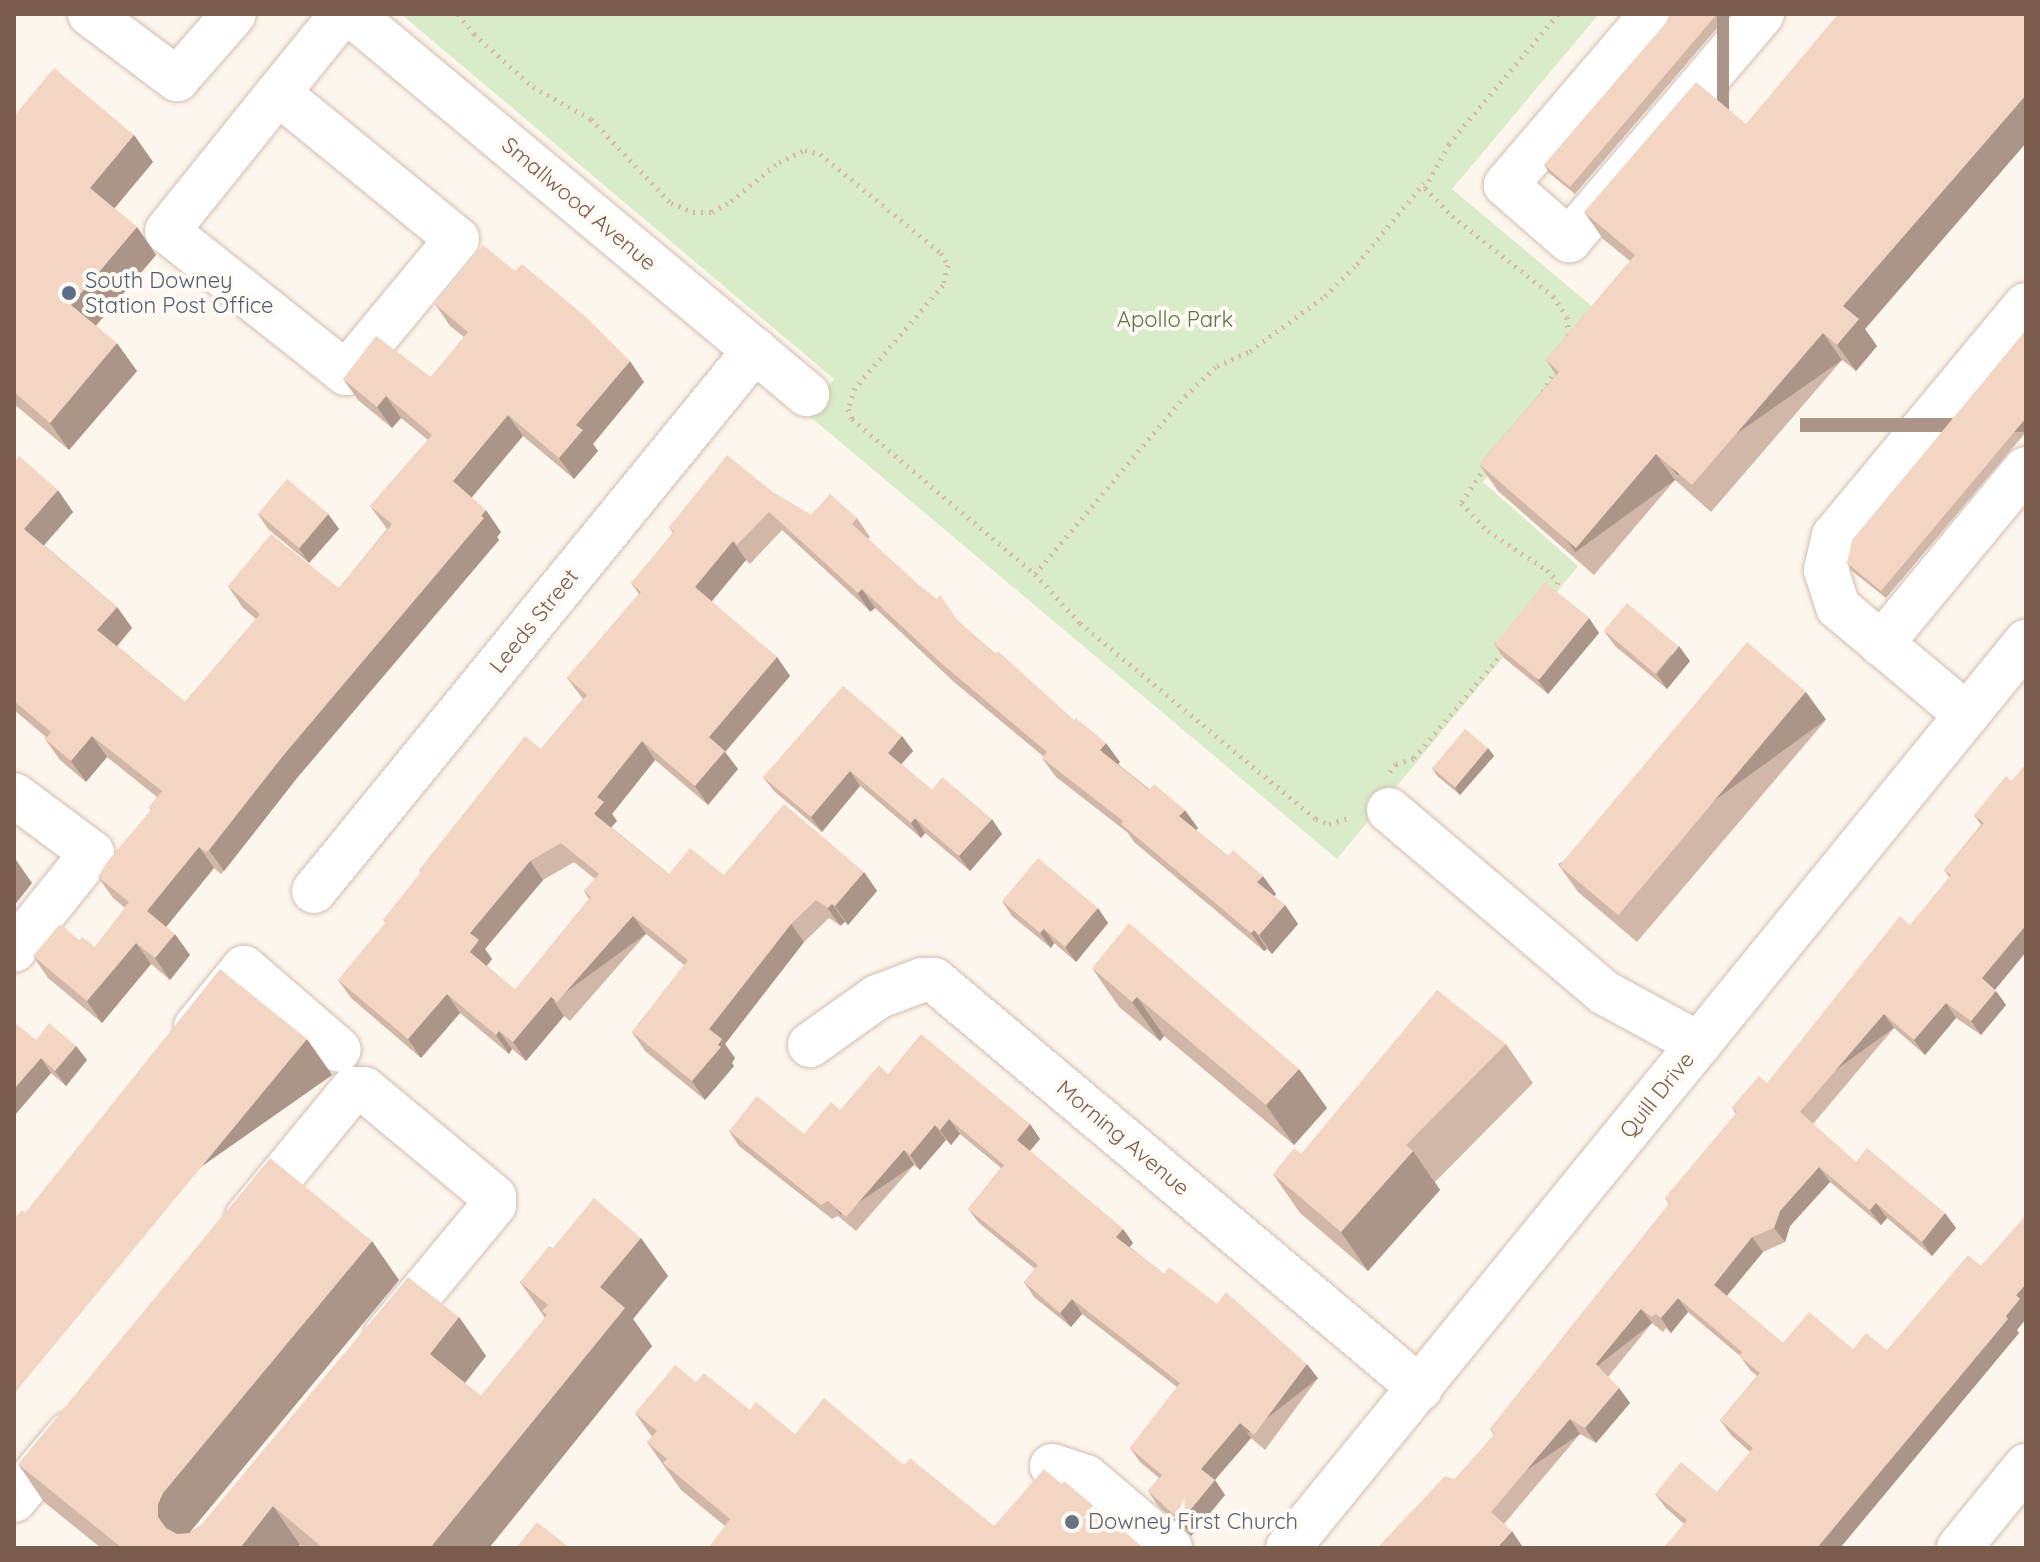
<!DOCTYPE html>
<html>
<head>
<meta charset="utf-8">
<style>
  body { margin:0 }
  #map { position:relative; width:2040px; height:1562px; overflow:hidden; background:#fdf6ec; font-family:Quicksand,sans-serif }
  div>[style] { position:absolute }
  .green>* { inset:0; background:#d8ecc9 }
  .path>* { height:5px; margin-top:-2.5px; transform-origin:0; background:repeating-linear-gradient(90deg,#d9b8a5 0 2px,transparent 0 8px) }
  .roads { filter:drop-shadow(0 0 2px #d1beb0) drop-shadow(0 0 2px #d1beb0) }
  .minor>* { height:44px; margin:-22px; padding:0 22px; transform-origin:22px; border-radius:22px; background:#fff }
  .wall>* { inset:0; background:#d1b7a8 }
  .shaded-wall>* { inset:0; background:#aa9588; transform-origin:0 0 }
  .building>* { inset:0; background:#f3d5c3; transform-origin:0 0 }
  .dots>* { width:22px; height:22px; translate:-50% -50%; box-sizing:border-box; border:4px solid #fffaf3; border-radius:50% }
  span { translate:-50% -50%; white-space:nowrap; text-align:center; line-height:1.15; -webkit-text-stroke:8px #fffaf3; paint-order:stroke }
  .street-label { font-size:22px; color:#7a5c4d }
  .service-label { font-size:22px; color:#4e5e75 }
  .left { translate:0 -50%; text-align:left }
  .park-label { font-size:22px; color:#537a41 }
  .worship-label { font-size:22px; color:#5b616d }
  .frame { position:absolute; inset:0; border:16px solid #7a5c4d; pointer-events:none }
</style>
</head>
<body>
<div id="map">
  <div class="green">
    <i style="clip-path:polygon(401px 14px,1599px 14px,1452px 189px,1613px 324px,1483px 482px,1578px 566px,1337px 859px,807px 414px,834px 379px)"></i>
  </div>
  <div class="path">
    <i style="left:458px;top:14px;width:26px;rotate:51deg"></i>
    <i style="left:474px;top:34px;width:79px;rotate:41.9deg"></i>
    <i style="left:533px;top:87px;width:66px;rotate:28.9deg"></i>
    <i style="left:591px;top:119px;width:116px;rotate:46.4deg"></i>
    <i style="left:671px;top:203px;width:24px;rotate:22deg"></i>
    <i style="left:693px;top:212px;width:19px"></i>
    <i style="left:712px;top:212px;width:22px;rotate:-30deg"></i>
    <i style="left:731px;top:201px;width:62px;rotate:-39.1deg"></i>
    <i style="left:779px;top:162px;width:29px;rotate:-25deg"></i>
    <i style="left:805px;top:150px;width:16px;rotate:15deg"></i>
    <i style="left:820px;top:154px;width:156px;rotate:39.3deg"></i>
    <i style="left:941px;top:253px;width:14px;rotate:60deg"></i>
    <i style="left:948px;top:265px;width:21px;rotate:104deg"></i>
    <i style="left:943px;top:285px;width:135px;rotate:130.5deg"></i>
    <i style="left:855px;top:388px;width:22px;rotate:108deg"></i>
    <i style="left:848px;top:409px;width:11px;rotate:68deg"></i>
    <i style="left:852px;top:419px;width:240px;rotate:40.3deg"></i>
    <i style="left:1035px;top:574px;width:67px;rotate:47.4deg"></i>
    <i style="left:1080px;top:623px;width:307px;rotate:39.7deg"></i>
    <i style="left:1316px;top:819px;width:14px;rotate:21deg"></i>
    <i style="left:1329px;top:824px;width:21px;rotate:-17deg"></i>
    <i style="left:1558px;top:14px;width:170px;rotate:130deg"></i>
    <i style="left:1449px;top:144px;width:50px;rotate:118.6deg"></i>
    <i style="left:1425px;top:188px;width:39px;rotate:46deg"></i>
    <i style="left:1452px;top:216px;width:129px;rotate:38.4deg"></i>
    <i style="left:1553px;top:296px;width:25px;rotate:56deg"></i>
    <i style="left:1567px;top:317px;width:21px;rotate:85deg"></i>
    <i style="left:1543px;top:392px;width:30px;rotate:-62deg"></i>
    <i style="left:1485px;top:467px;width:43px;rotate:123.7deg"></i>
    <i style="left:1461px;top:503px;width:39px;rotate:46deg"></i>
    <i style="left:1488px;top:531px;width:71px;rotate:33.5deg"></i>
    <i style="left:1547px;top:570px;width:16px;rotate:47deg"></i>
    <i style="left:1558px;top:582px;width:13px;rotate:113deg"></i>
    <i style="left:1035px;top:574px;width:233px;rotate:-49.9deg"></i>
    <i style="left:1185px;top:396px;width:44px;rotate:-43.2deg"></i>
    <i style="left:1217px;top:366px;width:36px;rotate:-24deg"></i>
    <i style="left:1250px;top:351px;width:93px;rotate:-36.3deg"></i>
    <i style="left:1325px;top:296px;width:45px;rotate:-45deg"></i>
    <i style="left:1357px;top:264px;width:105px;rotate:-50.4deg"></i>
    <i style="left:1390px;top:772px;width:10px;rotate:-53deg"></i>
    <i style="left:1396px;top:764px;width:19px;rotate:-18deg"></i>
    <i style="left:1414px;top:758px;width:141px;rotate:-49.9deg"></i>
  </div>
  <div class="roads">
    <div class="minor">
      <i style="left:90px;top:14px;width:109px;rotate:36.8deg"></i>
      <i style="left:177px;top:79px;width:86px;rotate:-48.8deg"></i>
      <i style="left:351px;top:14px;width:594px;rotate:39.81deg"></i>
      <i style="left:1652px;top:14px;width:225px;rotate:130.5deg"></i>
      <i style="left:1506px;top:185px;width:84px;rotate:41.1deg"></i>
      <i style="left:1569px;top:240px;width:297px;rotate:-49.5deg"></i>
      <i style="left:278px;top:93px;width:231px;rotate:39.2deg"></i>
      <i style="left:457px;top:239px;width:174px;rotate:129.6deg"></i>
      <i style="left:346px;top:373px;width:228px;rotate:-141.6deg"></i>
      <i style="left:167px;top:231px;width:177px;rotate:-51.2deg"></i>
      <i style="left:278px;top:93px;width:102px;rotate:-51deg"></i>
      <i style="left:1881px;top:644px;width:227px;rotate:-50.4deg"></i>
      <i style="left:1967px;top:715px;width:168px;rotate:-140.1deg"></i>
      <i style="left:1838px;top:607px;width:39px;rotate:-108deg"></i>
      <i style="left:1826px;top:570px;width:35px;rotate:-77deg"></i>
      <i style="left:1834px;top:536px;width:300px;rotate:-50.3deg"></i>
      <i style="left:14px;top:795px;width:97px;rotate:36.6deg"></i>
      <i style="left:92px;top:853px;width:124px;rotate:128.8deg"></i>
      <i style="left:1389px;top:810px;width:283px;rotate:40.3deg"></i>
      <i style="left:1605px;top:993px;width:107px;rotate:28.5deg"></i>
      <i style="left:314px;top:891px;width:698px;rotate:-50.81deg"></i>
      <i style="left:196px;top:1027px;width:76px;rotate:-50.9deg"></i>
      <i style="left:244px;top:968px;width:125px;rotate:40.8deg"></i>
      <i style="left:810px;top:1045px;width:82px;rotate:-35.6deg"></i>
      <i style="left:877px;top:997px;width:48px;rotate:-20.7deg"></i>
      <i style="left:922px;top:980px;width:12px"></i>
      <i style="left:934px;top:980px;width:635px;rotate:40.01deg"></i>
      <i style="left:247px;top:1218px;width:167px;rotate:-50.6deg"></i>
      <i style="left:353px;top:1089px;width:11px"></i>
      <i style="left:364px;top:1089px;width:169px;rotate:39.7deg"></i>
      <i style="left:494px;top:1197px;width:8px;rotate:90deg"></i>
      <i style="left:494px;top:1205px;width:169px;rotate:129.7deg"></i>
      <i style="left:1052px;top:1466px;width:36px;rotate:18deg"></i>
      <i style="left:1086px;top:1477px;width:110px;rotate:40.2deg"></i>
      <i style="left:14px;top:1500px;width:86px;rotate:-50.2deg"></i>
      <i style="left:1288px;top:1548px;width:1169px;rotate:-50.83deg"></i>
      <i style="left:1959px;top:1548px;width:106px;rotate:-50.7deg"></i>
    </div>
  </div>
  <div class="wall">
    <i style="clip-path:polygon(1670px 14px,1729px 14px,1575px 194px,1549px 173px,1544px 165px,1666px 23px)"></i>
    <i style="clip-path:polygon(2026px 14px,2026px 143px,1865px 329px,1877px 346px,1856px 371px,1842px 360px,1711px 512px,1675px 480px,1594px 575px,1498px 491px,1479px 464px,1556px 375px,1546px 360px,1630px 261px,1603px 239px,1584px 212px,1746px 124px)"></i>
    <i style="clip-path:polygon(14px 116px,134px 135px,153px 162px,114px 208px,137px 227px,156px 255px,96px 326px,137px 371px,69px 450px,14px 404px)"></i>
    <i style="clip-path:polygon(435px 304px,644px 382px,593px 444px,598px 451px,574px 479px,523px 436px,471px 497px,501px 532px,497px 537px,499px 540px,297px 778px,224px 871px,221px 874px,214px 868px,166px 927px,190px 955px,170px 980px,151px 964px,102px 1023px,48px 978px,33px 956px,79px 940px,95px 947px,125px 908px,113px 898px,98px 877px,151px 810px,149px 807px,157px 797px,107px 757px,86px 782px,60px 760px,45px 739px,46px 737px,14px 710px,14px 462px,73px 512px,44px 545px,117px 607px,132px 628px,117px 646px,185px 702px,256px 619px,243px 608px,228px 586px,339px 588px,387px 529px,370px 506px,428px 440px,401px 418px,392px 428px,358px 400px,343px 379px,431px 377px,464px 337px,450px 326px)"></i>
    <i style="clip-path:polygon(2026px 330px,2026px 432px,1886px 598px,1852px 571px,1847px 563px)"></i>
    <i style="clip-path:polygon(evenodd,774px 493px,811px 515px,857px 518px,870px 537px,868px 539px,960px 623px,1120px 762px,1118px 764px,1198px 828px,1196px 830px,1276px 894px,1274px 896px,1285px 905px,1298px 924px,1272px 954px,1267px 949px,1264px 951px,1134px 842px,1128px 833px,1056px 777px,1042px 758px,1044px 757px,954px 682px,875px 608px,871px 612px,782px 530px,750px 564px,746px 560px,711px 602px,777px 657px,790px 676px,725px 752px,738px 769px,708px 805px,655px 760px,612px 814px,617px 821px,611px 827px,669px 874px,724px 875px,864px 872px,877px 891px,848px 925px,845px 922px,841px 926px,829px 918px,804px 942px,725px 1044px,735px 1058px,732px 1063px,734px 1066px,705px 1100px,645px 1051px,632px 1032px,684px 965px,646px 934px,570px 1021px,564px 1016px,526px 1061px,512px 1049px,509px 1054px,460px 1013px,421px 1058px,351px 998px,338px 980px,386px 923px,383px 920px,421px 873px,419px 870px,541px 749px,583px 699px,567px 678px,639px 594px,631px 583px,673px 533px,669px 527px,774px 493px,574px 862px,595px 879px,584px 891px,589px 899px,515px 990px,487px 966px,492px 959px,485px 949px,543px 880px,574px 862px)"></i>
    <i style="clip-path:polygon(258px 514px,328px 514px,339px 529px,309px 563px,268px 529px)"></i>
    <i style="clip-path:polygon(1589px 618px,1599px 633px,1548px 694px,1504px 658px,1494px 643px)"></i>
    <i style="clip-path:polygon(1604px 631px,1690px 661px,1667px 689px,1615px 646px)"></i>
    <i style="clip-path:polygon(1826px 720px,1637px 942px,1578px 892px,1558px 864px)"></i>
    <i style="clip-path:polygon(902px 736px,913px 751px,901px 764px,932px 790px,1002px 834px,970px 871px,925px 833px,921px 838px,860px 786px,822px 832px,774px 791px,763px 777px)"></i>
    <i style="clip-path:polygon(1488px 748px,1494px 756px,1460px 795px,1437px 776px,1432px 768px)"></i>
    <i style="clip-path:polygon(2026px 764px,2026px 952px,1995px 990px,2006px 1005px,1981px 1035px,1956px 1018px,1925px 1055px,1894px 1028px,1813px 1124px,1856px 1162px,1956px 1228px,1932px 1256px,1887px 1218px,1881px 1225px,1830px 1182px,1790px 1226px,1785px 1242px,1763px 1252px,1727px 1296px,1783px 1343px,1853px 1349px,1887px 1350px,2017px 1330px,2019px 1333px,1840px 1548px,1666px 1548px,1684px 1524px,1666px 1508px,1655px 1494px,1717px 1492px,1750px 1452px,1731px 1435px,1720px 1420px,1757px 1376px,1750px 1370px,1740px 1356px,1688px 1312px,1671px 1333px,1666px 1328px,1663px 1332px,1652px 1323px,1608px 1377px,1619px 1388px,1630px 1403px,1596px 1443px,1580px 1434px,1504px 1524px,1522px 1546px,1455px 1479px,1494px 1435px,1490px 1429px,1669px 1204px,1665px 1198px,1736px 1114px,1732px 1107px,1767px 1083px,1910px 925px,1950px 878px,1944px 870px,1981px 825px,1974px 815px,2012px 781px)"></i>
    <i style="clip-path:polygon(1002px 901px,1098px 908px,1108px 923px,1076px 962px,1054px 943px,1051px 948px,1012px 916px)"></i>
    <i style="clip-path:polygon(1092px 968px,1299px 1069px,1327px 1108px,1294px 1145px,1164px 1036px,1160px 1041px,1119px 1007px)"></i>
    <i style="clip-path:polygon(14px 1023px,36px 1040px,76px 1046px,87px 1060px,66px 1086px,51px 1073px,14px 1116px)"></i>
    <i style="clip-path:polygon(1506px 1044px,1533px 1083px,1435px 1182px,1440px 1190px,1368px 1271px,1300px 1213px,1273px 1174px,1301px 1154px)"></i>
    <i style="clip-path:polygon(888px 1074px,1030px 1124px,1040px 1139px,1030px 1151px,1123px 1229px,1133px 1243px,1130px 1247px,1164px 1274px,1217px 1304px,1318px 1378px,1265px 1450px,1251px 1438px,1215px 1480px,1225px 1495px,1191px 1536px,1158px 1506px,1148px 1491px,1159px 1478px,1140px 1462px,1130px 1448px,1177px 1387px,1082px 1314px,1071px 1327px,1034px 1297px,1024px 1282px,1035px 1269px,979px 1223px,968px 1209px,1001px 1168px,960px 1134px,951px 1145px,946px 1140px,920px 1170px,914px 1165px,856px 1231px,838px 1216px,832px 1219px,739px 1146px,729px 1131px,804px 1134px,840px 1110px)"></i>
    <i style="clip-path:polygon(641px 1238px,668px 1276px,633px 1319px,652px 1346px,489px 1548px,304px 1548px,300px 1545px,297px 1548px,101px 1548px,44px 1502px,18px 1464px,399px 1280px,189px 1533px,201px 1525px,459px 1317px,486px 1356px,465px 1383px,481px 1396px,545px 1318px,520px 1282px,553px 1248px)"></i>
    <i style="clip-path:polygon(696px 1382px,795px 1434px,904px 1465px,994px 1526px,1144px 1548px,725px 1526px,681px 1490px,647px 1442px,652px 1437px,635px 1413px)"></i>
  </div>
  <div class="shaded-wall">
    <i style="left:1717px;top:14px;width:12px;height:227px"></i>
    <i style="clip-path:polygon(2026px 95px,2026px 143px,1865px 329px,1877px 346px,1856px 371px,1837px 345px,1843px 306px)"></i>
    <i style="clip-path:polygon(134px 135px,153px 162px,109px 215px,90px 188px)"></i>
    <i style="clip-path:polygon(137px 227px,156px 255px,90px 332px,71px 305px)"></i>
    <i style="left:1823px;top:333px;width:33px;height:201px;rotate:55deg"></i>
    <i style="clip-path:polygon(117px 343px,137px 371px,69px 450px,50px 423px)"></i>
    <i style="clip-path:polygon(630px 361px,644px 382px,593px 444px,598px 451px,574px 479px,559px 458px,576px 425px)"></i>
    <i style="clip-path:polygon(386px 396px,401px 418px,392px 428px,377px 407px)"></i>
    <i style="clip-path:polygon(508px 415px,523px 436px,468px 502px,453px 481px)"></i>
    <i style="left:2026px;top:418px;width:14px;height:226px;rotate:90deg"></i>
    <i style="left:1656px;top:454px;width:32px;height:123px;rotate:54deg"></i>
    <i style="clip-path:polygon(58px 490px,73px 512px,39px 551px,24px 529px)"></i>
    <i style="clip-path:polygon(486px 510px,501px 532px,497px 537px,499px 540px,297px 778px,224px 871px,209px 850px,282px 757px)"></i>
    <i style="clip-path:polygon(328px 514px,339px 529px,309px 563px,299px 548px)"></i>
    <i style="clip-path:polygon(733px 541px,746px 560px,708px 606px,695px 587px)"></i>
    <i style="left:862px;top:589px;width:23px;height:6px;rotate:56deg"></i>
    <i style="clip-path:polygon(117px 607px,132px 628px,112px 652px,97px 630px)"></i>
    <i style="clip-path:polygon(1589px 618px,1599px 633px,1548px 694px,1537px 679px)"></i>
    <i style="clip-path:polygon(1679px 646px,1690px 661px,1667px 689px,1657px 674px)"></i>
    <i style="clip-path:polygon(777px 657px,790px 676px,725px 752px,738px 769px,708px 805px,695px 786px,709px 737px)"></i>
    <i style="left:1806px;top:692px;width:34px;height:292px;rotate:54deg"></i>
    <i style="clip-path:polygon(92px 736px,107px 757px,86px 782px,71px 761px)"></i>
    <i style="clip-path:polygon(902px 736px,913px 751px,898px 768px,888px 753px)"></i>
    <i style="clip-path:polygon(642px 741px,655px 760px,612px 814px,617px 821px,607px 832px,594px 814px,597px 797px)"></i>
    <i style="clip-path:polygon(1106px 743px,1120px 762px,1114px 768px,1100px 750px)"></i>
    <i style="clip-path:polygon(1488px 748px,1494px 756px,1460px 795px,1455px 788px)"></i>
    <i style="clip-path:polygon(850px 771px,860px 786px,822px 832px,811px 817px)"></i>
    <i style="clip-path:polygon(1185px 810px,1198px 828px,1192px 835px,1179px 816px)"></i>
    <i style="clip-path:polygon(915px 818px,925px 833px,921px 838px,911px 823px)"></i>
    <i style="clip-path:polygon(992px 819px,1002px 834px,970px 871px,959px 856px)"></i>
    <i style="clip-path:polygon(199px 847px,214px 868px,162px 932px,147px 911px)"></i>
    <i style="clip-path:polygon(14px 857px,32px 883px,14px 906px)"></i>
    <i style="clip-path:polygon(530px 861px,543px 880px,485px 949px,492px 959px,483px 970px,470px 952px,470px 933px)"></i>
    <i style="clip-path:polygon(864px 872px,877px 891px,848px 925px,835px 906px)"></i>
    <i style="clip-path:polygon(1263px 876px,1276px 894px,1270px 901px,1257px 882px)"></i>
    <i style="left:832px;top:904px;width:22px;height:6px;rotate:54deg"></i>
    <i style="clip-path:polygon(1285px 905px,1298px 924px,1272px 954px,1259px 935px)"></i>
    <i style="clip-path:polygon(1098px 908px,1108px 923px,1076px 962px,1065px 947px)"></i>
    <i style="left:633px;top:916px;width:22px;height:115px;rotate:54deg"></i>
    <i style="clip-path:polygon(791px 924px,804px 942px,725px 1044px,735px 1058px,732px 1063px,734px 1066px,705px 1100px,692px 1081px,709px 1029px)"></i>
    <i style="clip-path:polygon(2026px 925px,2026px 952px,1992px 993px,1982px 978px)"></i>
    <i style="clip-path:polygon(1044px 929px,1054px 943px,1051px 948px,1040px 933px)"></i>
    <i style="clip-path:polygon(1254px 930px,1267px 949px,1264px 951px,1251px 933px)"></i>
    <i style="clip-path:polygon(175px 934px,190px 955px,170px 980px,155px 958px)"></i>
    <i style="clip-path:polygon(136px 943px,151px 964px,102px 1023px,87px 1001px)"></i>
    <i style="clip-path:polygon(1996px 991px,2006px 1005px,1981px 1035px,1971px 1021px)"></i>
    <i style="clip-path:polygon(447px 994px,460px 1013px,421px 1058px,408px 1039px)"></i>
    <i style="clip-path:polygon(551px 997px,564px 1016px,526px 1061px,513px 1042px)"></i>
    <i style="clip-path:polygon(1137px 997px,1164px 1036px,1160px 1041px,1132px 1002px)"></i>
    <i style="clip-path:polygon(1946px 1003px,1956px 1018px,1925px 1055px,1914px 1040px)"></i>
    <i style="left:1884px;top:1014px;width:17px;height:129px;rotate:54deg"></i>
    <i style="clip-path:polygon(499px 1031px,512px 1049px,509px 1054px,496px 1035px)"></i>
    <i style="left:307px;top:1039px;width:44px;height:460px;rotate:55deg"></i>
    <i style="clip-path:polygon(76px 1046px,87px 1060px,66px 1086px,55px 1071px)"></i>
    <i style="clip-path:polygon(41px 1058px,51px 1073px,14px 1116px,14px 1089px)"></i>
    <i style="clip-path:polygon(1299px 1069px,1327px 1108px,1294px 1145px,1266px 1105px)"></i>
    <i style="clip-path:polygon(949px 1119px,960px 1134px,951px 1145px,940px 1130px)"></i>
    <i style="clip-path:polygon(1030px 1124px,1040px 1139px,1027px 1154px,1017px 1140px)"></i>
    <i style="clip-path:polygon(935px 1125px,946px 1140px,920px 1170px,910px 1155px)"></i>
    <i style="left:904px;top:1150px;width:18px;height:89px;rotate:56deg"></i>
    <i style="clip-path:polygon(1413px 1151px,1440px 1190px,1368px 1271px,1341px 1232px)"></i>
    <i style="clip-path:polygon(1819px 1167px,1830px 1182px,1790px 1226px,1785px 1242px,1774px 1228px,1780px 1211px)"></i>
    <i style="clip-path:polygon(1876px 1203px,1887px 1218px,1881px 1225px,1870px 1210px)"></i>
    <i style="clip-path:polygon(1945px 1213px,1956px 1228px,1932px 1256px,1922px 1242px)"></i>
    <i style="clip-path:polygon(1123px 1229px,1133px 1243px,1126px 1251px,1116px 1237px)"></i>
    <i style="clip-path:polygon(1752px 1237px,1763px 1252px,1724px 1299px,1714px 1285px)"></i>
    <i style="clip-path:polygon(641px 1238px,668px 1276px,633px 1319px,652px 1346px,489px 1548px,430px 1548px,600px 1287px)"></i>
    <i style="clip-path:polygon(372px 1241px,399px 1280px,190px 1532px,185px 1543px,179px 1548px,158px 1517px,158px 1504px,163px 1493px)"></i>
    <i style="clip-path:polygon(2026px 1284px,2026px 1319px,2017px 1330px,2019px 1333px,1840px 1548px,1817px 1548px,2006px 1316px,2016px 1295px)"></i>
    <i style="clip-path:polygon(1678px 1298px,1688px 1312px,1671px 1333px,1661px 1318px)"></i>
    <i style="clip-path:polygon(1072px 1299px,1082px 1314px,1071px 1327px,1060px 1313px)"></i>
    <i style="left:1641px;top:1309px;width:18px;height:71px;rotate:52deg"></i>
    <i style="clip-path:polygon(459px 1317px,486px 1356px,457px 1393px,430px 1354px)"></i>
    <i style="left:1307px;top:1364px;width:18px;height:89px;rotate:52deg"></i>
    <i style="clip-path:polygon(1619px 1388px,1630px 1403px,1596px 1443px,1585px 1428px)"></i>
    <i style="left:1570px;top:1419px;width:18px;height:122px;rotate:56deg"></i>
    <i style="clip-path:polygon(1240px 1423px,1251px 1438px,1212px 1483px,1201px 1469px)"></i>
    <i style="clip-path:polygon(1215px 1480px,1225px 1495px,1191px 1536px,1181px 1521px)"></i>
    <i style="clip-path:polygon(273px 1506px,300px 1545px,297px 1548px,240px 1548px)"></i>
    <i style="clip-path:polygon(1512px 1531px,1522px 1546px,1520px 1548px,1497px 1548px)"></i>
  </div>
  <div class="building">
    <i style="clip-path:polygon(1670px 14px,1717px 14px,1570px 187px,1544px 165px,1666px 23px)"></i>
    <i style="clip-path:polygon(1838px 14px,2026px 14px,2026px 101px,2026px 95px,1843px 306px,1859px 319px,1837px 345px,1823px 333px,1692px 485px,1656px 454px,1576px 548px,1479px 464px,1559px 372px,1546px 360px,1635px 255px,1584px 212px,1696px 82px,1746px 124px)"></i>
    <i style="clip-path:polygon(54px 68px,134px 135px,90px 188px,137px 227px,71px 305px,117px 343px,50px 423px,14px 392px,14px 116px)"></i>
    <i style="clip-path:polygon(483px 245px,515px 271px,522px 264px,586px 317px,630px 361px,576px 425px,583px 430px,559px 458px,508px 415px,453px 481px,486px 510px,481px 516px,484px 518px,282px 757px,209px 850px,206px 852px,199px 847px,147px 911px,175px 934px,155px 958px,136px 943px,87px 1001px,33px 956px,60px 924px,79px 940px,82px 937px,95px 947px,129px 902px,98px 877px,106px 863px,152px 809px,149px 807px,162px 791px,92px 736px,71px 761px,45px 739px,51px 732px,14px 701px,14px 462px,19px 456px,58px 490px,24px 529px,117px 607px,97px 630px,185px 702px,260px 614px,228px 586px,271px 534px,339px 588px,392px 524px,370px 506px,432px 435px,386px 396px,377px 407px,343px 379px,376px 336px,431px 377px,468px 332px,435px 304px)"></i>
    <i style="clip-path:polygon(2026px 330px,2026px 418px,1881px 591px,1847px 563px,1852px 540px)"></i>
    <i style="clip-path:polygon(evenodd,727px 455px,774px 493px,811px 515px,830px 494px,857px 518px,852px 524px,920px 586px,937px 599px,940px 595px,959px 622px,995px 654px,998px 651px,1074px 720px,1076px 718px,1106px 743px,1100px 750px,1149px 790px,1154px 784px,1185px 810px,1179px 816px,1228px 856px,1233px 850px,1263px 876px,1257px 882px,1285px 905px,1259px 935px,1254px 930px,1251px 933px,1121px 824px,1123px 821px,1042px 758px,1047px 752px,941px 663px,862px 589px,858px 593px,769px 512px,737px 545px,733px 541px,695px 587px,777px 657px,709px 737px,725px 751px,695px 786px,642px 741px,597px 797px,604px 802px,594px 814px,669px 874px,690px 848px,724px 875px,784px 804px,864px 872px,835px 906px,832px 904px,828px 908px,816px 900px,791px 924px,709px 1029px,722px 1039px,718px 1045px,721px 1047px,692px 1081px,632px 1032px,688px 960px,633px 916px,557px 1002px,551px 997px,513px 1042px,499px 1031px,496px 1035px,447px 994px,408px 1039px,338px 980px,386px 922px,383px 920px,421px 872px,419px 870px,525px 736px,541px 749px,587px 695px,567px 678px,641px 592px,631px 583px,674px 532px,669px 527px,727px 455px,561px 843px,599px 874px,584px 891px,591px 897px,515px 990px,470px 952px,479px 940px,470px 933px,530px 861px,561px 843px)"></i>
    <i style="left:287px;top:479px;width:54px;height:45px;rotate:40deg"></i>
    <i style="left:1545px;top:582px;width:57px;height:80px;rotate:39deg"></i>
    <i style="left:1627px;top:603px;width:67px;height:36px;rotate:40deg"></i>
    <i style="left:1747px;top:642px;width:77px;height:292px;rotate:40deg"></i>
    <i style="clip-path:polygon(843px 686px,902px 736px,888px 753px,932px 790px,942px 777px,992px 819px,959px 856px,915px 818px,911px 823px,850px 771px,811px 817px,763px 777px)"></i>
    <i style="left:1465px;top:729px;width:30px;height:51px;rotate:40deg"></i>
    <i style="clip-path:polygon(2026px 764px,2026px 925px,1982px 978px,1996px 991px,1971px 1021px,1946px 1003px,1914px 1040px,1884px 1014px,1800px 1112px,1856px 1162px,1867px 1148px,1945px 1213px,1922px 1242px,1876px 1203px,1870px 1210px,1819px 1167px,1780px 1211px,1774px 1228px,1752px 1237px,1714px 1285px,1783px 1343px,1809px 1312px,1853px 1349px,1866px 1333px,1887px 1350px,1968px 1255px,1981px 1266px,2026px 1215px,2026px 1284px,2016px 1295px,2020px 1299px,2006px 1316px,2008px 1319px,1817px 1548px,1667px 1548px,1665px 1546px,1687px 1520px,1655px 1494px,1681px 1462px,1717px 1492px,1753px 1448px,1720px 1420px,1760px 1373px,1739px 1356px,1742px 1352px,1678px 1298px,1661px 1318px,1656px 1314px,1652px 1317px,1641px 1309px,1596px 1364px,1619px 1388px,1585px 1428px,1570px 1419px,1491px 1512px,1512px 1531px,1497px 1548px,1377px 1548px,1445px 1476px,1455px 1479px,1495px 1434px,1490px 1429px,1670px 1203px,1665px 1198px,1737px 1112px,1732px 1107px,1759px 1076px,1767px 1083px,1900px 916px,1910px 925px,1951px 875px,1944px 870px,1984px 823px,1974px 815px,2006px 776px,2012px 781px)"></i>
    <i style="clip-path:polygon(1038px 858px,1098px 908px,1065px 947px,1044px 929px,1040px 933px,1002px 901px)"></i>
    <i style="clip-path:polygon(1129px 923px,1299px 1069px,1266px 1105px,1137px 997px,1132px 1002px,1092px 968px)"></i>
    <i style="clip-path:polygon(220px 969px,307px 1039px,14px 1394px,14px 1219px,22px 1210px,25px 1213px)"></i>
    <i style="clip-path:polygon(1437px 990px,1506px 1044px,1406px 1145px,1413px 1151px,1341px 1232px,1273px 1174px,1294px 1148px,1301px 1154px)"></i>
    <i style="clip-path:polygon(14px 1023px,36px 1040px,49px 1023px,76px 1046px,55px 1071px,41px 1058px,14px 1089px)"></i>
    <i style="clip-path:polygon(921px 1034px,1030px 1124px,1017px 1140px,1123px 1229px,1116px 1237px,1164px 1274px,1169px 1267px,1217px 1304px,1226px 1292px,1307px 1364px,1254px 1435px,1240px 1423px,1201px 1469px,1215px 1480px,1181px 1521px,1148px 1491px,1162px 1475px,1130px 1448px,1180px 1383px,1072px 1299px,1060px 1313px,1024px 1282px,1038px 1265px,968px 1209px,1004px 1165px,949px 1119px,940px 1130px,935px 1125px,910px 1155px,904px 1150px,846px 1217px,828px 1201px,821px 1205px,729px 1131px,757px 1096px,804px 1134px,831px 1102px,840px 1110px,879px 1065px,888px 1074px)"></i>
    <i style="clip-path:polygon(270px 1158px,372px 1241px,163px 1493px,158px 1504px,158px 1517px,166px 1528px,177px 1534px,190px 1533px,201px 1525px,408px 1277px,459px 1317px,430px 1354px,481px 1396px,547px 1315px,542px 1311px,548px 1305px,520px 1282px,549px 1246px,553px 1248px,594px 1198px,641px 1238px,600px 1287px,625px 1308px,430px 1548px,323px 1548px,273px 1506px,240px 1548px,122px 1548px,18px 1464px)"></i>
    <i style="clip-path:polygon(675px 1365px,696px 1382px,704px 1373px,750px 1410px,756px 1402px,795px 1434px,824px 1398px,904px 1465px,910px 1458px,994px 1526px,1044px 1469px,1062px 1484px,1064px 1481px,1144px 1548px,708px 1548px,730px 1519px,663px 1463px,667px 1459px,647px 1442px,657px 1431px,635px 1413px)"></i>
    <i style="clip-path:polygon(537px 1522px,570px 1548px,516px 1548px)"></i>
  </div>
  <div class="dots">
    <i style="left:69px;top:293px;background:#5c6f8a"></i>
    <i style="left:1072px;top:1522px;background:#6b7280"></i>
  </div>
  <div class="street-label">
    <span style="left:579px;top:204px;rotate:40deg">Smallwood Avenue</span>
    <span style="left:534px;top:621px;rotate:-51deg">Leeds Street</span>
    <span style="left:1657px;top:1095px;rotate:-51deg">Quill Drive</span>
    <span style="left:1123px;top:1138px;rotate:40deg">Morning Avenue</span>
  </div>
  <div class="service-label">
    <span class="left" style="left:85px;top:293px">South Downey<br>Station Post Office</span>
  </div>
  <div class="park-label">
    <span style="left:1175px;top:320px">Apollo Park</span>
  </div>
  <div class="worship-label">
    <span class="left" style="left:1088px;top:1522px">Downey First Church</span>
  </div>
  <div class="frame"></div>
</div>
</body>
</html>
